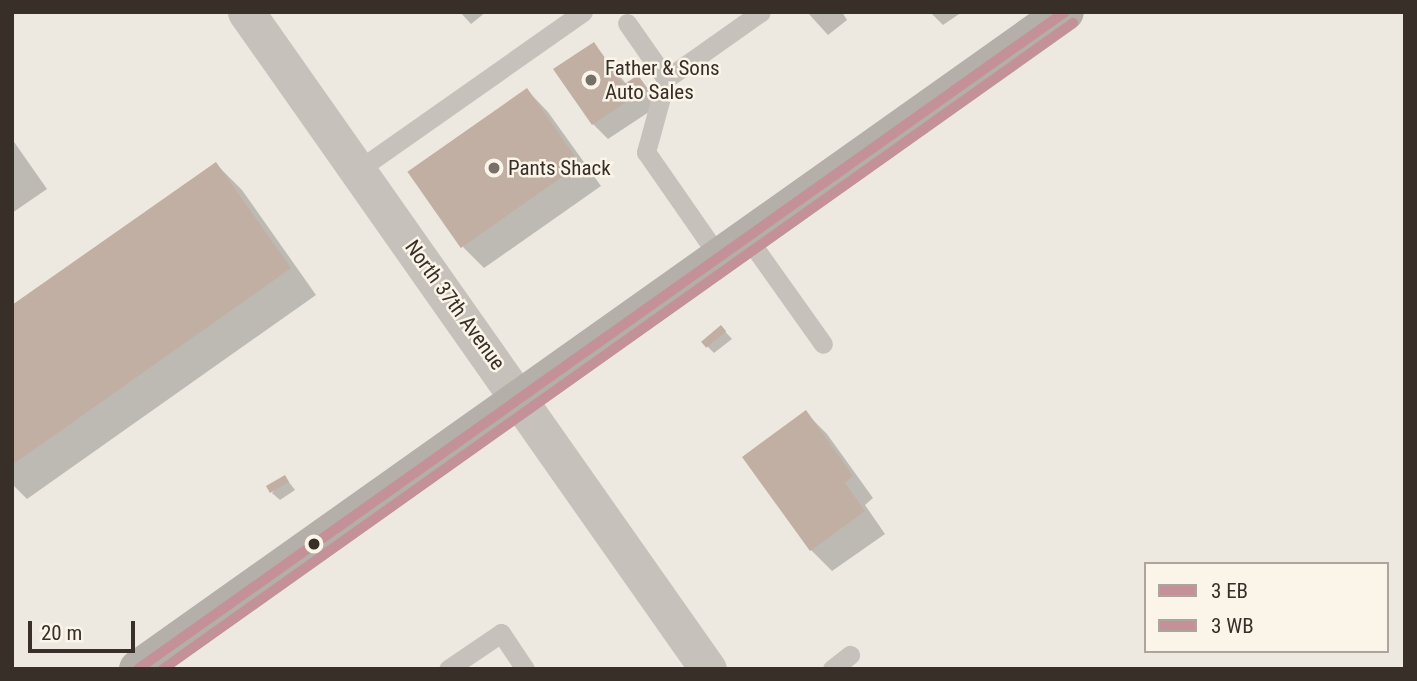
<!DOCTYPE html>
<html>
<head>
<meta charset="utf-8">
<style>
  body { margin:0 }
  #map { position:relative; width:1417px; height:681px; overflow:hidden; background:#ede9e1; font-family:"Roboto Condensed",sans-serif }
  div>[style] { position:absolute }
  .shadow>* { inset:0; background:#0003 }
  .building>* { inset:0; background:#c1afa3; transform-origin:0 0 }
  .service>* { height:19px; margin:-9.5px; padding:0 9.5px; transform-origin:9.5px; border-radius:9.5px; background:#c6c1ba }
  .minor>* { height:37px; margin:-18.5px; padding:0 18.5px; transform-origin:18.5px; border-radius:18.5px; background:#c6c1ba }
  .primary>* { height:38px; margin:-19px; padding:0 19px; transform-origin:19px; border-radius:19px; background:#b5afa9 }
  .bus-1>* { height:10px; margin:-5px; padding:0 5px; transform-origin:5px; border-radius:5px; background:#c39197 }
  .bus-2>* { height:10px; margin:-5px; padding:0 5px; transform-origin:5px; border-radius:5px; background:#c39197 }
  .dots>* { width:19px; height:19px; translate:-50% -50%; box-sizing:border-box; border:4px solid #faf4e9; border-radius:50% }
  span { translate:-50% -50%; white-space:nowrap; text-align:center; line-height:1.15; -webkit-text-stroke:5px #faf4e9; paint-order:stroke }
  .poi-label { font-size:21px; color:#372f28 }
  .left { translate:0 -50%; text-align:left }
  .street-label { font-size:21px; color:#372f28 }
  .frame { position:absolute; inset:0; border:14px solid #372f28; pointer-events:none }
  .legend { position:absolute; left:1144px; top:562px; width:245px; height:91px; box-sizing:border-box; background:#faf4e9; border:2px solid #aca59c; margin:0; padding:9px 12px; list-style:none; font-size:21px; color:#372f28 }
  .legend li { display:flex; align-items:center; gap:14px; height:35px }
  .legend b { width:35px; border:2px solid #aca59c }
  .scale { position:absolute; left:28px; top:621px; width:107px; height:32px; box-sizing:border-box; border:4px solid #372f28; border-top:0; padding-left:9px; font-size:21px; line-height:24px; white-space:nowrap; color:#372f28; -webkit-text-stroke:5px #faf4e9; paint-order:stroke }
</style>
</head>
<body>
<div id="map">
  <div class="shadow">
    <i style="clip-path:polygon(460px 12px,486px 12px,471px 24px)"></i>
    <i style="clip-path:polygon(807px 12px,842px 12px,847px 20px,828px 35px)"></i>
    <i style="clip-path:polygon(930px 12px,962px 12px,943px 25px)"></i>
    <i style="clip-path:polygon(594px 44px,627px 85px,638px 77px,661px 104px,608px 139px,593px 124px)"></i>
    <i style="clip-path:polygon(527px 90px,548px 112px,601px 186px,484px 268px,463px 247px)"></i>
    <i style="clip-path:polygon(12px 139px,47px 189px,12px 213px)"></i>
    <i style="clip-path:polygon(216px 164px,242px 190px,316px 295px,27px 499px,12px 484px,12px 307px)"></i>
    <i style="clip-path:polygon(721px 327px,732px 339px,714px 353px,706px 345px)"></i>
    <i style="clip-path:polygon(806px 413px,827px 434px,873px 498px,865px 505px,885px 534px,832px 571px,811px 550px)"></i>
    <i style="clip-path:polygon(285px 477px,295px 490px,280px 500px,272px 493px)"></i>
  </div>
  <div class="building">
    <i style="clip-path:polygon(594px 42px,623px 85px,638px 75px,647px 88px,592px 125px,553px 69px)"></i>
    <i style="left:527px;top:88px;width:93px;height:146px;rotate:55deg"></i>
    <i style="clip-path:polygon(216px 162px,291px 268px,12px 465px,12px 305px)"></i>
    <i style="left:721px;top:325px;width:8px;height:26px;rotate:50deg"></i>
    <i style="clip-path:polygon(806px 410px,853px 476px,845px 483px,865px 511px,810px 551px,742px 457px)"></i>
    <i style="left:285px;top:475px;width:8px;height:22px;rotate:60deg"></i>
  </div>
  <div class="service">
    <i style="left:627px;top:23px;width:68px;rotate:55.1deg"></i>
    <i style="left:666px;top:79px;width:76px;rotate:105.3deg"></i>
    <i style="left:646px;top:152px;width:128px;rotate:55.2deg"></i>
    <i style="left:666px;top:79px;width:116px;rotate:-35.2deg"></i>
    <i style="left:358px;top:170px;width:275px;rotate:-35.1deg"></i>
    <i style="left:747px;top:237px;width:131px;rotate:54.6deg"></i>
    <i style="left:448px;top:669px;width:64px;rotate:-34.2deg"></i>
    <i style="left:501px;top:633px;width:43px;rotate:56.3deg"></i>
    <i style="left:832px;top:669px;width:23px;rotate:-38deg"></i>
  </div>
  <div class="minor">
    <i style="left:246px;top:12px;width:803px;rotate:54.89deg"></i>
  </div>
  <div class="primary">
    <i style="left:138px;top:669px;width:1136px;rotate:-35.33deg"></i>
  </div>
  <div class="bus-1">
    <i style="left:138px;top:669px;width:1136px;rotate:-35.33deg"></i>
  </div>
  <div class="bus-2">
    <i style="left:163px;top:669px;width:1116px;rotate:-35.37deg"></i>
  </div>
  <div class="dots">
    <i style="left:591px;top:80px;background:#777069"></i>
    <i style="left:494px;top:168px;background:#777069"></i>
    <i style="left:314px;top:544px;background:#372f28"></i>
  </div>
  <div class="poi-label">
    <span class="left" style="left:605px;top:80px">Father &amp; Sons<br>Auto Sales</span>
    <span class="left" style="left:508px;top:168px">Pants Shack</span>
  </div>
  <div class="street-label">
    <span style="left:455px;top:305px;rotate:54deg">North 37th Avenue</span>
  </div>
  <div class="frame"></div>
  <ul class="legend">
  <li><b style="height:9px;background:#c39197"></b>3 EB</li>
  <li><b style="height:9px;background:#c39197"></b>3 WB</li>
  </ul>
  <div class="scale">20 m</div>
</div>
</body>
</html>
